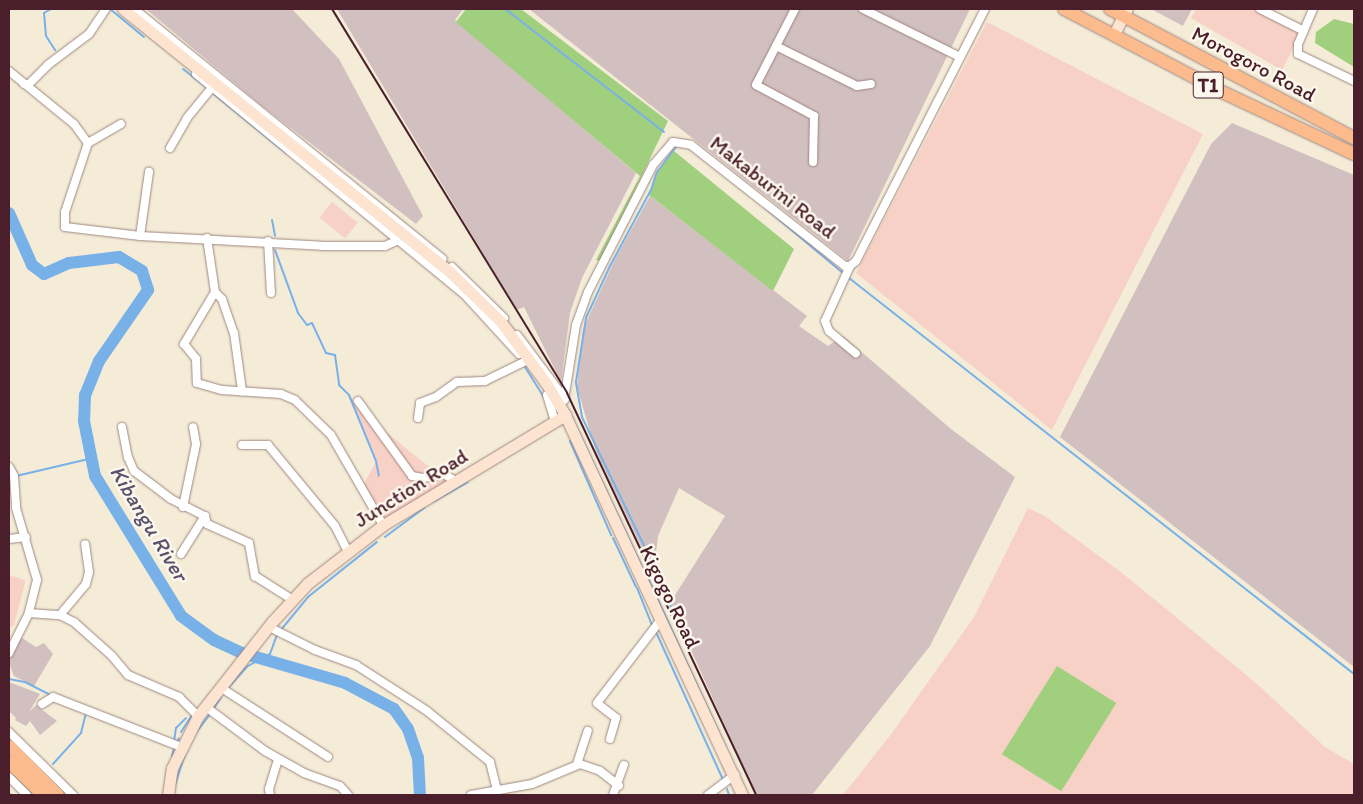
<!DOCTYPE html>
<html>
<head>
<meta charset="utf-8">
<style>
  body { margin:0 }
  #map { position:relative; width:1363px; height:804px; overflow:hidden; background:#f4ecd7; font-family:Itim,sans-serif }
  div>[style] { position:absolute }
  .built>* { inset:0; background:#f7d1c6; transform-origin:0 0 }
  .industrial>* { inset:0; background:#d2bfbf }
  .green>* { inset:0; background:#a0d07e; transform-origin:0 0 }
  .stream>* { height:2px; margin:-1px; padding:0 1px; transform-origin:1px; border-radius:1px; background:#78b1e8 }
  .river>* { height:12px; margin:-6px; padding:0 6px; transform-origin:6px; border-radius:6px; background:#78b1e8 }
  .roads { filter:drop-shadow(0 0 1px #9f8681) drop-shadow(0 0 1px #9f8681) }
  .minor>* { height:8px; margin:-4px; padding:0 4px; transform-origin:4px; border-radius:4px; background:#fff }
  .secondary>* { height:11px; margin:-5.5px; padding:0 5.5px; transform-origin:5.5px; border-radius:5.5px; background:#fde4d1 }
  .primary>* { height:12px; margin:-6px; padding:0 6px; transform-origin:6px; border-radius:6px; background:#fbbb8c }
  .trunk>* { height:12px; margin:-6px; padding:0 6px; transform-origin:6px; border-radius:6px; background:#fbbb8c }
  .rail>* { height:2px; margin:-1px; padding:0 1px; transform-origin:1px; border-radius:1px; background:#4a1f2b }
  span { translate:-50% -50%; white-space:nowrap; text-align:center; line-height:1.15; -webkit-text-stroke:5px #fbf7ec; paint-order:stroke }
  .shield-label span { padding:1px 4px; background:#fbf7ec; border:1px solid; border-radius:4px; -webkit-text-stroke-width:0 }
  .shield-label { font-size:20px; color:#4a1f2b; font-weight:700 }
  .street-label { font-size:21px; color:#4a1f2b }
  .water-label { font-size:22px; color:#5a526d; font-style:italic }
  .frame { position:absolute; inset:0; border:10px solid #4a1f2b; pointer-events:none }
</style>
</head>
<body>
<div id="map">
  <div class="built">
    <i style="clip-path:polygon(1196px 9px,1254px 9px,1302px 31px,1282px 70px,1191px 18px)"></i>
    <i style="clip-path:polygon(987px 22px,1203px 134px,1052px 430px,856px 273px)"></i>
    <i style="left:332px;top:202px;width:33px;height:20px;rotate:39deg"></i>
    <i style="clip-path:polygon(350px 396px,368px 417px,413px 454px,427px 465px,446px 470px,450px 477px,447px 484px,384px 520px,363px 485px,376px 462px)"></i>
    <i style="clip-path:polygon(1028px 508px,1045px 516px,1126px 576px,1256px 683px,1325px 747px,1354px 764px,1354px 795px,843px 795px,892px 733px,974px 617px)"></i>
    <i style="clip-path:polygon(9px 575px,25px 580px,25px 583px,14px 625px,9px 628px)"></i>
  </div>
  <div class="industrial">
    <i style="clip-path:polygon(146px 9px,292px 9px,339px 59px,423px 216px,416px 224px,262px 106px)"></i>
    <i style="clip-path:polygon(337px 9px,463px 9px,455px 20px,636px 173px,582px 278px,570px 313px,561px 382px,524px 307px,517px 310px)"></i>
    <i style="clip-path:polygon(529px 9px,970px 9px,848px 261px)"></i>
    <i style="clip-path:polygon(1151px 9px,1192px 9px,1183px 26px)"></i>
    <i style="clip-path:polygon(1232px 123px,1354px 175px,1354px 667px,1060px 437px,1211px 144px)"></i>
    <i style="clip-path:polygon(650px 196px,807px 316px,799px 326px,828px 346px,843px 336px,951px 429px,1015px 477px,930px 646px,812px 795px,756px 795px,670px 603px,739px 494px,725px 516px,679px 488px,658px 536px,656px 553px,647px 559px,596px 452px,577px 387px,583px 329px,615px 259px)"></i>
    <i style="clip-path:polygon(19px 636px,36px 647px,44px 643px,53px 654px,34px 686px,14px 676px,9px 663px,9px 654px)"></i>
    <i style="clip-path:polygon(9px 682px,40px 694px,29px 712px,36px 705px,57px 721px,40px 735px,30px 721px,26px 726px,15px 720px,16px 718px,9px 711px)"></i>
  </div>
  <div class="green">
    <i style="clip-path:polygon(466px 9px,521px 9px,668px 121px,601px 261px,596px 260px,640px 176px,456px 22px)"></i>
    <i style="clip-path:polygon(1334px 19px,1354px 24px,1354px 67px,1315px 43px,1316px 32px)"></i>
    <i style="clip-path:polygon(674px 151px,794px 249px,773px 291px,649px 195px,657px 172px)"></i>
    <i style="left:1057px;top:666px;width:70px;height:104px;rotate:32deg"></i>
  </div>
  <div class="stream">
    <i style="left:51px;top:9px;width:8px;rotate:150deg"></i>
    <i style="left:44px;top:13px;width:23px;rotate:85deg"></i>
    <i style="left:46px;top:36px;width:17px;rotate:57deg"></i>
    <i style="left:110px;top:9px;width:44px;rotate:39.5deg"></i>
    <i style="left:505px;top:9px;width:201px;rotate:37.7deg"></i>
    <i style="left:183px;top:69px;width:31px;rotate:38deg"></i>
    <i style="left:215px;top:95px;width:92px;rotate:39.2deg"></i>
    <i style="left:764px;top:207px;width:103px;rotate:39.9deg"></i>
    <i style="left:272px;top:220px;width:16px;rotate:79deg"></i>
    <i style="left:275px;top:250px;width:67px;rotate:69.9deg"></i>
    <i style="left:298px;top:313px;width:15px;rotate:53deg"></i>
    <i style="left:307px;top:325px;width:5px;rotate:-22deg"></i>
    <i style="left:312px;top:323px;width:33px;rotate:65deg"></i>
    <i style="left:326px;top:353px;width:9px;rotate:13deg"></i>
    <i style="left:335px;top:355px;width:30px;rotate:82deg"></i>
    <i style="left:339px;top:385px;width:14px;rotate:45deg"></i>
    <i style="left:349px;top:395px;width:71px;rotate:67.8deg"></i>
    <i style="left:376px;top:461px;width:15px;rotate:79deg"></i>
    <i style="left:849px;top:278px;width:642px;rotate:38.1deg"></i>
    <i style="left:525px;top:367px;width:36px;rotate:58deg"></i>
    <i style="left:571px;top:416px;width:165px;rotate:64.8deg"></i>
    <i style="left:570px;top:441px;width:103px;rotate:66.4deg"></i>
    <i style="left:16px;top:476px;width:79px;rotate:-13.2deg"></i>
    <i style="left:433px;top:502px;width:40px;rotate:-29.7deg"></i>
    <i style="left:385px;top:537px;width:49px;rotate:-36.6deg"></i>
    <i style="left:613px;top:538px;width:54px;rotate:64.9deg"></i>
    <i style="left:652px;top:562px;width:161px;rotate:-115.8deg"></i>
    <i style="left:582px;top:417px;width:36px;rotate:-100deg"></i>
    <i style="left:576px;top:382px;width:65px;rotate:-81.1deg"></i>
    <i style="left:586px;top:318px;width:57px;rotate:-65.2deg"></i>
    <i style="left:610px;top:266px;width:86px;rotate:-61.7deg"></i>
    <i style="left:651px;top:190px;width:19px;rotate:-72deg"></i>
    <i style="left:657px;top:172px;width:34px;rotate:-53deg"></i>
    <i style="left:656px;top:570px;width:40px;rotate:68deg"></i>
    <i style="left:648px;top:578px;width:187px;rotate:65.4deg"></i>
    <i style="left:637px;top:588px;width:40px;rotate:68deg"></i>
    <i style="left:280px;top:631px;width:44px;rotate:-50.5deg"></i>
    <i style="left:308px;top:597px;width:88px;rotate:-38.6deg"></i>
    <i style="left:656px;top:632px;width:162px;rotate:65.6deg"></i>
    <i style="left:9px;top:679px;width:16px;rotate:11deg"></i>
    <i style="left:25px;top:682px;width:30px;rotate:27deg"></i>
    <i style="left:227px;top:689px;width:31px;rotate:-48deg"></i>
    <i style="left:248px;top:666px;width:25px;rotate:-29deg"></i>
    <i style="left:270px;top:654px;width:20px;rotate:-70deg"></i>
    <i style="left:213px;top:710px;width:15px;rotate:-58deg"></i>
    <i style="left:181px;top:732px;width:20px;rotate:-57deg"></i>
    <i style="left:195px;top:734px;width:25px;rotate:-53deg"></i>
    <i style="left:174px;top:742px;width:14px;rotate:-82deg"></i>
    <i style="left:176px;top:728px;width:14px;rotate:-45deg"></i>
    <i style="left:177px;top:743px;width:5px;rotate:-68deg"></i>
    <i style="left:172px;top:756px;width:8px;rotate:-76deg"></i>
    <i style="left:53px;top:764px;width:42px;rotate:-47.9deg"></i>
    <i style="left:81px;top:733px;width:21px;rotate:-76deg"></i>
    <i style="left:175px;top:785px;width:35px;rotate:-72deg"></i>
    <i style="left:727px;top:789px;width:6px;rotate:72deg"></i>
    <i style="left:9px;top:793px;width:3px;rotate:45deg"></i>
  </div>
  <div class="river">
    <i style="left:9px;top:213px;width:57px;rotate:66.1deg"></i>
    <i style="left:32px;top:265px;width:15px;rotate:37deg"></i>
    <i style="left:44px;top:274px;width:27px;rotate:-24deg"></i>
    <i style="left:69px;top:263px;width:50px;rotate:-6.8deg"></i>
    <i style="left:119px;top:257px;width:27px;rotate:31deg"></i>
    <i style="left:142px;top:271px;width:20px;rotate:72deg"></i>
    <i style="left:148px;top:290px;width:86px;rotate:124.6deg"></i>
    <i style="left:99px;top:361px;width:37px;rotate:112deg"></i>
    <i style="left:85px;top:395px;width:26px;rotate:92deg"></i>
    <i style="left:84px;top:421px;width:56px;rotate:78.7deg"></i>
    <i style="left:95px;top:476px;width:164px;rotate:58.4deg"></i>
    <i style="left:181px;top:616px;width:41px;rotate:36deg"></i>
    <i style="left:214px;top:640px;width:31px;rotate:25deg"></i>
    <i style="left:242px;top:653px;width:107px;rotate:16.2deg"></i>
    <i style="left:345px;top:683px;width:55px;rotate:28deg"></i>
    <i style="left:394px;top:709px;width:24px;rotate:55deg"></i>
    <i style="left:408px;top:729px;width:31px;rotate:71deg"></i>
    <i style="left:418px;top:758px;width:37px;rotate:87deg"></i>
  </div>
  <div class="roads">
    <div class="minor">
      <i style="left:134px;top:9px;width:397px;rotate:39deg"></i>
      <i style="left:795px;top:9px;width:85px;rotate:117.2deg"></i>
      <i style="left:756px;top:85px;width:66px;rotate:28.1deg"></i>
      <i style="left:814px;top:116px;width:46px;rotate:91.2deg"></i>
      <i style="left:863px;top:9px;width:108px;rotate:26.3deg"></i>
      <i style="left:1260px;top:9px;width:49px;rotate:26.6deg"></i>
      <i style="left:1313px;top:9px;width:38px;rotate:113deg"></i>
      <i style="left:1298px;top:44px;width:10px;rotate:90deg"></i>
      <i style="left:1298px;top:54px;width:62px;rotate:25.7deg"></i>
      <i style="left:776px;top:46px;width:90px;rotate:26.3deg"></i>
      <i style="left:857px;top:86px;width:14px;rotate:-8deg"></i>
      <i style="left:9px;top:71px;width:84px;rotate:39.2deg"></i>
      <i style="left:74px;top:124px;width:24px;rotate:54deg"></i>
      <i style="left:88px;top:143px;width:73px;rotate:108.4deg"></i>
      <i style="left:65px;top:212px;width:15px;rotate:90deg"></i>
      <i style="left:65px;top:227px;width:76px;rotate:6.8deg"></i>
      <i style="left:140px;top:236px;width:182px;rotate:3.1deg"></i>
      <i style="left:322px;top:246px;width:63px"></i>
      <i style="left:385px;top:246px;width:20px;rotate:-24deg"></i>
      <i style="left:196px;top:74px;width:348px;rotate:39.4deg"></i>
      <i style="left:465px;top:295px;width:80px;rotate:47.5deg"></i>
      <i style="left:24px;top:84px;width:5px"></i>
      <i style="left:29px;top:84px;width:28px;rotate:-45deg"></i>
      <i style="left:49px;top:64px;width:50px;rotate:-36.9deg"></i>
      <i style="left:89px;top:34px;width:30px;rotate:-56deg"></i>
      <i style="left:88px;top:143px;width:38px;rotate:-30deg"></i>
      <i style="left:170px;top:148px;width:34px;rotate:-60deg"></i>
      <i style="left:187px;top:118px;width:43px;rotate:-50.7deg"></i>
      <i style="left:140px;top:236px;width:65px;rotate:-82deg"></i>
      <i style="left:207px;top:238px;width:55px;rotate:81.6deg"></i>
      <i style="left:215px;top:292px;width:61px;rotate:120.8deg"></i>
      <i style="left:184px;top:344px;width:19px;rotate:51deg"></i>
      <i style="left:196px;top:359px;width:24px;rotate:88deg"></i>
      <i style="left:197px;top:383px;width:26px;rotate:16deg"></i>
      <i style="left:222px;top:390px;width:59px;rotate:3.9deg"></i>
      <i style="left:281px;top:394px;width:15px;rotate:23deg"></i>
      <i style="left:295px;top:400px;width:50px;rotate:44.2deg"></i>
      <i style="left:331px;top:435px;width:104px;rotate:60deg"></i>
      <i style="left:268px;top:241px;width:52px;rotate:86.7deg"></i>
      <i style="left:850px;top:266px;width:8px;rotate:-40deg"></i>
      <i style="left:856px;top:261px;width:283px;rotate:-62.9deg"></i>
      <i style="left:850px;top:266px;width:60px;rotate:114.4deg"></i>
      <i style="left:825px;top:321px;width:11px;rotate:68deg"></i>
      <i style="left:829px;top:331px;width:35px;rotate:40deg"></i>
      <i style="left:452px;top:267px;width:73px;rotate:44.4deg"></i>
      <i style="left:215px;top:292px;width:10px;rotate:45deg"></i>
      <i style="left:222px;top:299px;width:36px;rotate:71deg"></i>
      <i style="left:234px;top:333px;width:59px;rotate:82.1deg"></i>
      <i style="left:517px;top:335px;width:80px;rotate:53.1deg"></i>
      <i style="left:547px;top:395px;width:27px;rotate:73deg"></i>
      <i style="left:564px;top:400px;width:76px;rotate:-80.9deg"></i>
      <i style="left:576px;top:325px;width:35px;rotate:-70deg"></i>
      <i style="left:588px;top:292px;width:143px;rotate:-62.9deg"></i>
      <i style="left:653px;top:165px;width:30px;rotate:-49deg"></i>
      <i style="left:673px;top:142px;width:18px;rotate:9deg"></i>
      <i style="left:691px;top:145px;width:196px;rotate:38.2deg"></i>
      <i style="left:845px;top:266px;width:5px"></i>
      <i style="left:358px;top:401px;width:92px;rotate:54.2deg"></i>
      <i style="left:412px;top:476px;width:11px;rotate:10deg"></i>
      <i style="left:423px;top:478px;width:21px;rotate:-11deg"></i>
      <i style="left:444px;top:474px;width:13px;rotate:32deg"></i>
      <i style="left:418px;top:418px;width:15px;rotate:-82deg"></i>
      <i style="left:420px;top:403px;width:17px;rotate:-21deg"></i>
      <i style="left:436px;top:397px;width:26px;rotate:-36deg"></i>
      <i style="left:457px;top:382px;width:28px;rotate:-2deg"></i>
      <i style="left:485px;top:381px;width:50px;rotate:-26.1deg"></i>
      <i style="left:122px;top:427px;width:31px;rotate:79deg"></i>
      <i style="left:128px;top:457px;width:15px;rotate:67deg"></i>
      <i style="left:134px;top:471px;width:46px;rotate:37.1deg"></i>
      <i style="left:171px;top:499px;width:38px;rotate:27deg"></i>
      <i style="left:205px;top:516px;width:8px;rotate:76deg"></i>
      <i style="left:207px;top:524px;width:46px;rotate:24.3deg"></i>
      <i style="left:249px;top:543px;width:34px;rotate:80deg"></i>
      <i style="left:255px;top:576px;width:45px;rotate:32.3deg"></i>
      <i style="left:242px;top:445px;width:26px"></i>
      <i style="left:268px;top:445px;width:105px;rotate:50.4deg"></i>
      <i style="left:335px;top:526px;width:28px;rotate:63deg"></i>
      <i style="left:9px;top:467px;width:10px;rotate:61deg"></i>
      <i style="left:14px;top:476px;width:32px;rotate:86deg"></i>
      <i style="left:16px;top:508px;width:75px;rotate:73.7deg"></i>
      <i style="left:37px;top:580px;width:34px;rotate:104deg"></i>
      <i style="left:29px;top:613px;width:45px;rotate:116.6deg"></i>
      <i style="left:183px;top:507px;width:64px;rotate:-78.3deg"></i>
      <i style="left:196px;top:444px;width:17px;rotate:-100deg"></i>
      <i style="left:9px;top:539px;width:17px;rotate:-7deg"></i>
      <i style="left:181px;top:554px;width:45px;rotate:-57.7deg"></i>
      <i style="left:29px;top:613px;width:31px;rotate:4deg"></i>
      <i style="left:60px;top:615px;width:16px;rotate:27deg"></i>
      <i style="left:74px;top:622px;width:51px;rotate:41.8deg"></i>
      <i style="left:112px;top:656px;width:25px;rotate:50deg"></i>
      <i style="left:128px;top:675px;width:56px;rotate:23.3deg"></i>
      <i style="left:179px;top:697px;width:27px;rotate:45deg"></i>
      <i style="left:60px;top:615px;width:40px;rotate:-50deg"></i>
      <i style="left:86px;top:584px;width:12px;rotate:-76deg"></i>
      <i style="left:89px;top:572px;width:28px;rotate:-98deg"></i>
      <i style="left:273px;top:629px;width:47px;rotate:26.6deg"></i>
      <i style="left:315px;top:650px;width:44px;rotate:20.1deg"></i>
      <i style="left:356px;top:665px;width:85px;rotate:32.9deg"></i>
      <i style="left:427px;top:711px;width:81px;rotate:39deg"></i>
      <i style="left:490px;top:762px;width:29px;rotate:76deg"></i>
      <i style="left:223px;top:689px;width:125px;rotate:32.9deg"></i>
      <i style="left:42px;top:704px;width:13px;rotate:-32deg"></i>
      <i style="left:53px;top:697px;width:137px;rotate:21.3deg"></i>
      <i style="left:206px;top:707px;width:74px;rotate:36.7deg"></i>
      <i style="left:265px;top:751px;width:45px;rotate:29.4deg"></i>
      <i style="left:304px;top:773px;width:38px;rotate:20deg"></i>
      <i style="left:340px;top:786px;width:12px;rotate:48deg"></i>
      <i style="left:9px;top:732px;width:90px;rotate:44.5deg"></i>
      <i style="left:610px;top:739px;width:22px;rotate:-74deg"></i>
      <i style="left:616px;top:718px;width:24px;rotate:-142deg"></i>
      <i style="left:597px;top:703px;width:103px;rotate:-52.5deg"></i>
      <i style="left:577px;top:764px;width:35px;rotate:-72deg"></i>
      <i style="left:9px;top:777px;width:25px;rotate:45deg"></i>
      <i style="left:270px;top:795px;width:6px;rotate:-99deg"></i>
      <i style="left:269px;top:789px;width:31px;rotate:-73deg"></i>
      <i style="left:471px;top:795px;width:62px;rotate:-10.2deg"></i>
      <i style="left:532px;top:784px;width:52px;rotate:-22.6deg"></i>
      <i style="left:580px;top:764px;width:21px;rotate:19deg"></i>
      <i style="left:600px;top:771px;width:24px;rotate:38deg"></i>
      <i style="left:613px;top:795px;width:32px;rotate:-70deg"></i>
      <i style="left:708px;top:795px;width:34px;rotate:-37deg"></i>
    </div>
    <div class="secondary">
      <i style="left:123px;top:9px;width:420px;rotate:38.8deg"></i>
      <i style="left:450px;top:272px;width:71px;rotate:44.4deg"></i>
      <i style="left:501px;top:322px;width:76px;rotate:53.6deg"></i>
      <i style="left:546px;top:383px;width:37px;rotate:59deg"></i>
      <i style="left:565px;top:415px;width:419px;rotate:65deg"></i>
      <i style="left:1114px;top:34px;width:28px;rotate:-63deg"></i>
      <i style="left:168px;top:795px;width:27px;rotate:-82deg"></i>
      <i style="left:172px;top:768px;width:58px;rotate:-63.4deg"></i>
      <i style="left:198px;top:716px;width:120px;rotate:-51.8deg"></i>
      <i style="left:272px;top:622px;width:53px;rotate:-47.3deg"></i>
      <i style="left:308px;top:583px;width:95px;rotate:-37.7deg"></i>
      <i style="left:383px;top:525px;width:213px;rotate:-31.1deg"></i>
    </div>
    <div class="primary">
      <i style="left:9px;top:746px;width:69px;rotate:45deg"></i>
      <i style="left:9px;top:762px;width:47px;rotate:44.1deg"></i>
    </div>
    <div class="trunk">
      <i style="left:1064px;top:9px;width:176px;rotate:27.7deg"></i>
      <i style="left:1220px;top:91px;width:148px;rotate:25.2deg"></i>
      <i style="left:1110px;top:9px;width:276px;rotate:27.9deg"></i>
    </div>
  </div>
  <div class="rail">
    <i style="left:332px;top:9px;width:450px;rotate:58.5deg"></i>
    <i style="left:567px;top:393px;width:444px;rotate:64.8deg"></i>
  </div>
  <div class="shield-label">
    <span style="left:1208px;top:85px">T1</span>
  </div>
  <div class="street-label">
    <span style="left:1254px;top:64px;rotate:28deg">Morogoro Road</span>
    <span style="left:773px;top:187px;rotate:38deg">Makaburini Road</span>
    <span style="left:411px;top:488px;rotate:-32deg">Junction Road</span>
    <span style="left:670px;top:597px;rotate:64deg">Kigogo Road</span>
  </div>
  <div class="water-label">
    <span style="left:149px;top:523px;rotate:59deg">Kibangu River</span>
  </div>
  <div class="frame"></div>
</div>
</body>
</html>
